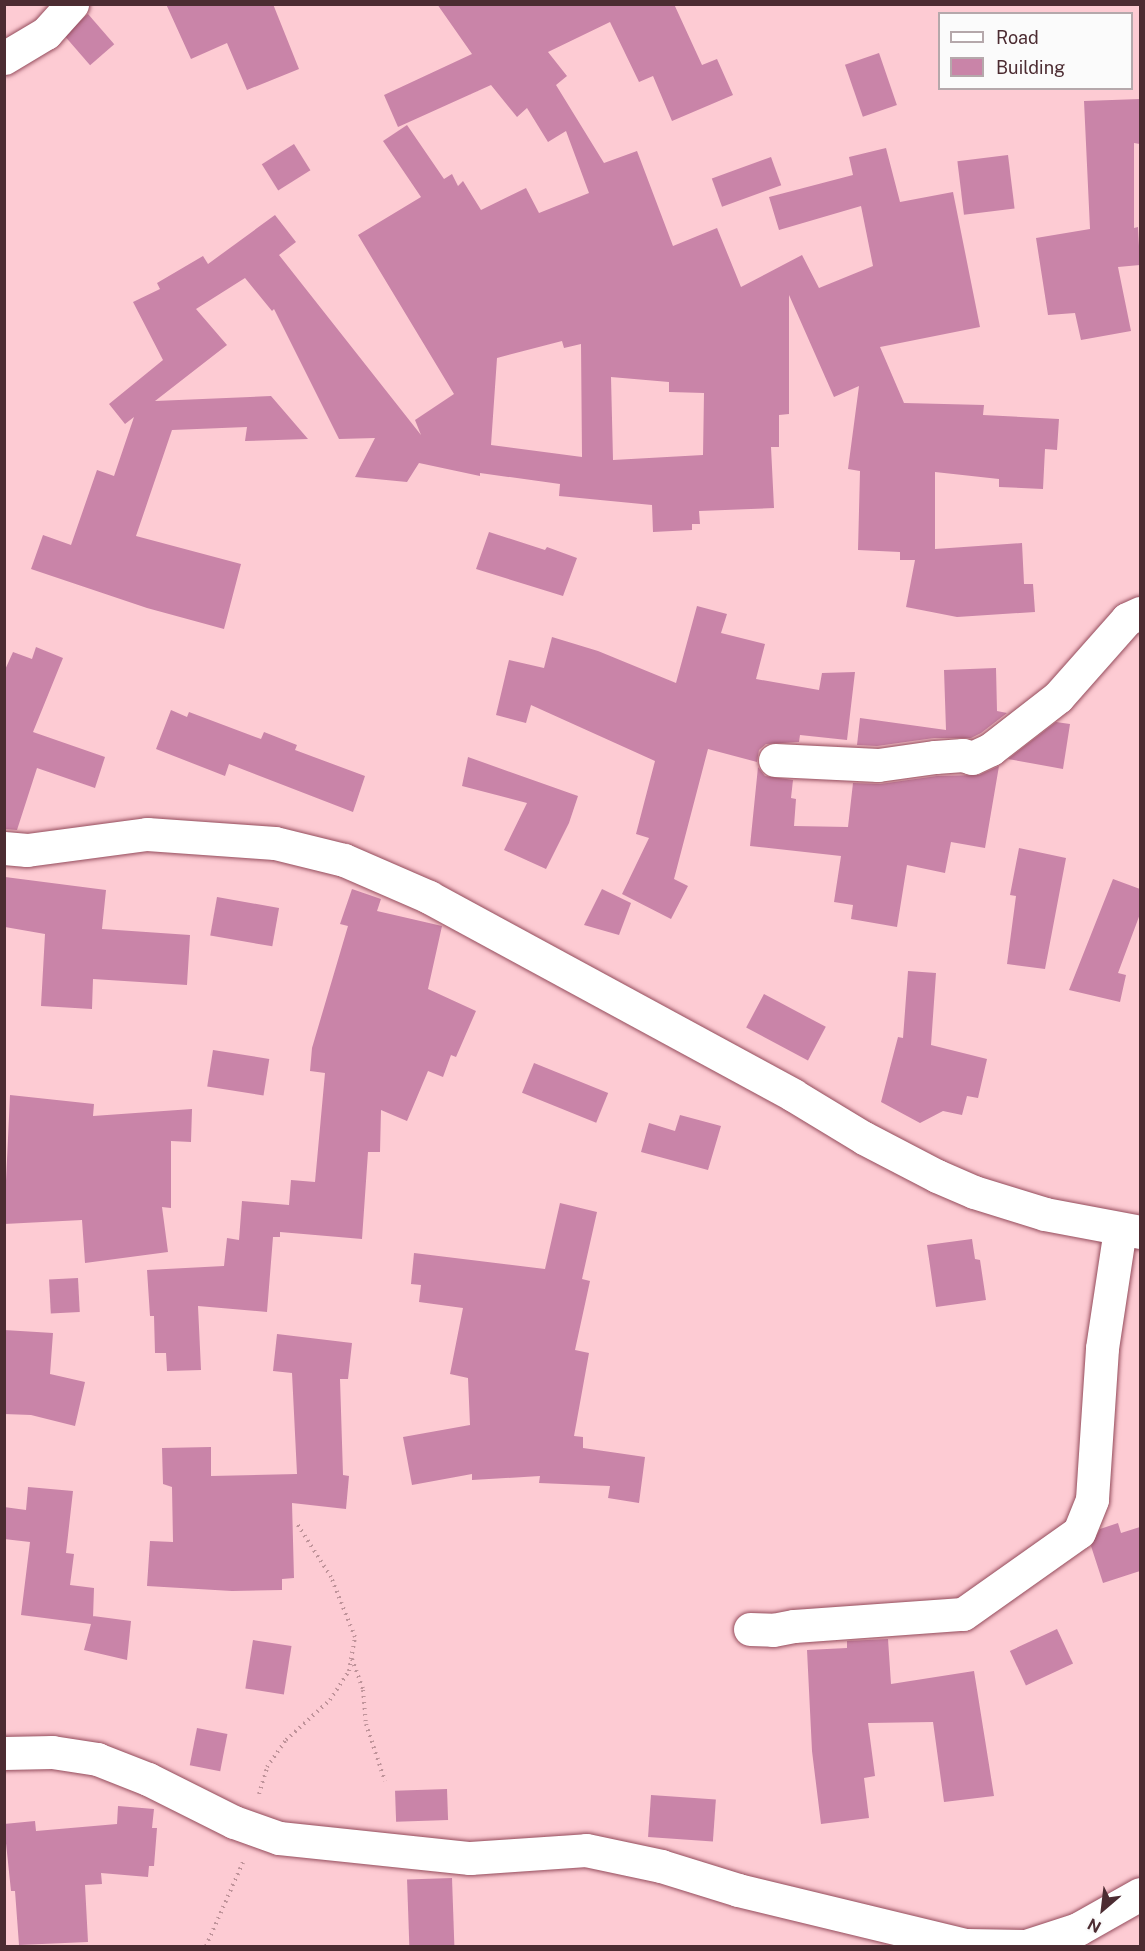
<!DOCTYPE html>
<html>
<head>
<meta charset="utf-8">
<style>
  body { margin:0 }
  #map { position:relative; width:1145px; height:1951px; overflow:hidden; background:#fdcbd3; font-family:"Public Sans",sans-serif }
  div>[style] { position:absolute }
  .building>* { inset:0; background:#c984a8; transform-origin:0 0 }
  .path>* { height:4px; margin-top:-2px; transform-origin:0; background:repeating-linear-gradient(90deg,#bf939a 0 1.5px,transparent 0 6px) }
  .roads { filter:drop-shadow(0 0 2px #944c5c) drop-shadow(0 0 2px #944c5c) }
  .minor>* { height:33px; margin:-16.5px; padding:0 16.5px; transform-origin:16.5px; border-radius:16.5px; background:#fff }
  span { translate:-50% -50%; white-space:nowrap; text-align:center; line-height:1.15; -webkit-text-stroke:5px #fbfbfb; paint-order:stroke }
  .frame { position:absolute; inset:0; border:6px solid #4c2c32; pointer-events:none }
  .legend { position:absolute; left:938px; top:12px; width:195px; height:78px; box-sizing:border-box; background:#fbfbfb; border:2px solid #b5a8ab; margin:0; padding:8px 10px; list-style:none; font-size:18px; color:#4c2c32 }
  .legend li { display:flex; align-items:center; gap:12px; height:30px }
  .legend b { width:30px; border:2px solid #b5a8ab }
  .north { position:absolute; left:1073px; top:1879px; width:60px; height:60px; -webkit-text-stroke:4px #fbfbfb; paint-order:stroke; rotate:208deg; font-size:16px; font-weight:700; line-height:24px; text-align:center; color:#4c2c32 }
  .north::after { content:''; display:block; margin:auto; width:21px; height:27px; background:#4c2c32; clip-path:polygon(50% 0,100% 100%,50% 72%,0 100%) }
</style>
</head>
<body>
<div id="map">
  <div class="building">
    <i style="clip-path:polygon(166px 4px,273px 4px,299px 69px,247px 90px,227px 43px,191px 59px)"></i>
    <i style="clip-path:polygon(evenodd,437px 4px,674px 4px,702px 65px,717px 59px,733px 95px,672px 121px,653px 76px,639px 82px,610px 22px,548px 52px,567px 76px,556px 85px,604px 163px,637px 151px,673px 246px,717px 228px,741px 287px,802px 255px,819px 288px,873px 266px,861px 206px,779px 230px,769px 197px,853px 175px,849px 157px,886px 148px,900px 202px,953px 192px,980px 327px,880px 347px,904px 403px,984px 405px,983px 415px,1059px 419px,1057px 450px,1045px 449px,1043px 489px,999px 487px,999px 479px,935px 472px,935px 549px,1022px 543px,1024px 584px,1033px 584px,1035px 612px,957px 617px,906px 607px,915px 560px,900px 560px,900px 552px,858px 550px,860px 471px,848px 469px,859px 386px,834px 397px,789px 295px,789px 414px,779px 415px,779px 447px,771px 447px,774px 508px,699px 511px,700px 524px,692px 524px,692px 530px,653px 532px,652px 505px,559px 496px,560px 484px,480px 473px,480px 476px,419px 463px,407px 482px,355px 477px,375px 438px,339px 439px,274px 309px,272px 311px,245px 278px,196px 309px,227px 345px,155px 401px,271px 396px,308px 439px,245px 441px,247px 427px,172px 430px,136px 536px,241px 564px,224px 629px,147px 608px,31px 569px,43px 535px,71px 545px,97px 470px,114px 476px,134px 417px,125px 424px,109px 404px,163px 360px,133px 302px,160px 289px,157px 283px,203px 256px,208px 264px,275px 215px,296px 242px,279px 255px,421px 435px,415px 420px,454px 394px,358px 235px,421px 197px,383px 141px,407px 125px,444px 179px,452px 174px,458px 186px,463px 181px,481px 210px,526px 188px,539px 213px,589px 193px,566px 131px,548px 142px,527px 108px,517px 117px,491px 85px,398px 127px,384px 95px,472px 54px,437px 4px,562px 341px,564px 348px,581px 344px,582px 457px,491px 445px,497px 358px,562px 341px,437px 4px,611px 377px,669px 382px,669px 392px,704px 393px,703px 455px,613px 460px,611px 377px)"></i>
    <i style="left:88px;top:14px;width:40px;height:32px;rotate:49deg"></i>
    <i style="left:879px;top:53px;width:55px;height:36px;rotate:71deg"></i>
    <i style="clip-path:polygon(1140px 99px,1140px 144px,1134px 143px,1134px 228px,1138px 227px,1140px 265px,1118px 267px,1131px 331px,1081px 340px,1075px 313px,1048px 315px,1036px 238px,1090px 229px,1084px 101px)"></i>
    <i style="left:294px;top:144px;width:31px;height:38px;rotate:58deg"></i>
    <i style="left:1008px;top:155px;width:54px;height:51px;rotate:83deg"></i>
    <i style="left:771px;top:157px;width:30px;height:63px;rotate:70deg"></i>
    <i style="clip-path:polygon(489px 532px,545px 550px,547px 547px,577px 558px,563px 596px,476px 569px)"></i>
    <i style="clip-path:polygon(697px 606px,727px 614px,721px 633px,765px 644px,756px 679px,819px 690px,822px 673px,855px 672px,847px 740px,800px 735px,799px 742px,766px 744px,759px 750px,757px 762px,708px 749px,674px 879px,688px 886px,671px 919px,622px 894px,649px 838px,636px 834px,655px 761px,531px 705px,526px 723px,496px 715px,509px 660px,544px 668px,552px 637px,598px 651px,676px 683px)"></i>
    <i style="clip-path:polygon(36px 647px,63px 658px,33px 732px,105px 757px,95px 788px,37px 768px,17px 830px,4px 829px,4px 672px,13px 652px,32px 659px)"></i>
    <i style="clip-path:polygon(996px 668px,997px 711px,1007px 713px,981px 733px,971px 738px,934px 738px,877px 746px,857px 745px,860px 718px,946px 730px,944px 670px)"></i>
    <i style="clip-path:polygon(171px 710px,187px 717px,189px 712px,261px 739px,264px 732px,297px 745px,295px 750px,365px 776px,353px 812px,229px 764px,225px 776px,156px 749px)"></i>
    <i style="clip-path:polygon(1056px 722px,1070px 724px,1063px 769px,1008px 759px)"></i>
    <i style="clip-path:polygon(468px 757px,578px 796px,569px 823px,546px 869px,504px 850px,527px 803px,462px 786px)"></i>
    <i style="clip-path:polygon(999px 766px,985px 848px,951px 842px,945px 873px,907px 865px,897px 927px,851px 919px,853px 905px,834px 902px,841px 856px,750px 846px,758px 767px,765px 776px,793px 780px,791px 798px,796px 799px,794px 826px,848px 827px,853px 783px,880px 784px,937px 776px,979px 775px)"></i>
    <i style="clip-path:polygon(1019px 848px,1066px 858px,1045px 969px,1007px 964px,1016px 896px,1010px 895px)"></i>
    <i style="clip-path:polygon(5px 877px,106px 890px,102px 929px,190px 935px,187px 985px,93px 979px,92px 1009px,41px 1006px,45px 934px,5px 927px)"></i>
    <i style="clip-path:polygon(1113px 879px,1140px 889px,1140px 914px,1118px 973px,1126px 975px,1120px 1002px,1069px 990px)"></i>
    <i style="clip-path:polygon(352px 889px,381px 899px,377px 911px,442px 926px,428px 989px,476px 1011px,456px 1057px,451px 1055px,443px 1077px,428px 1071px,407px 1121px,381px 1110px,380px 1152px,368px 1152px,362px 1239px,280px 1232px,280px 1237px,273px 1237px,267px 1312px,198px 1306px,201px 1370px,167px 1371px,166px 1353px,155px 1353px,154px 1316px,150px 1316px,147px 1270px,224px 1266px,227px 1238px,239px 1240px,242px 1201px,289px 1205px,291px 1180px,315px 1182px,325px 1073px,310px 1071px,312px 1048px,348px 926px,340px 924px)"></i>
    <i style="clip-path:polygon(602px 889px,631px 903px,619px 935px,584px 925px)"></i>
    <i style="left:217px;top:897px;width:63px;height:39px;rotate:10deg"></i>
    <i style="clip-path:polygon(908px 971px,936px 973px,931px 1045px,987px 1059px,978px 1098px,967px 1096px,962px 1115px,943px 1111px,920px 1123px,881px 1102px,898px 1037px,903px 1038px)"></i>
    <i style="left:764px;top:994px;width:70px;height:38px;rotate:28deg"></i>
    <i style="left:213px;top:1050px;width:57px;height:37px;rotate:9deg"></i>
    <i style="left:534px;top:1063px;width:80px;height:32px;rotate:22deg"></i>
    <i style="clip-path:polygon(10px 1095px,94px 1104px,93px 1116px,192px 1109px,191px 1142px,171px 1141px,171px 1208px,162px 1207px,168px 1252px,85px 1263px,82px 1220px,4px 1224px)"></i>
    <i style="clip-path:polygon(680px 1115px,721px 1126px,708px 1170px,641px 1152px,649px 1123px,675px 1131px)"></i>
    <i style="clip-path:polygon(560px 1203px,597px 1212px,582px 1279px,590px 1281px,575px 1350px,589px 1353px,574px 1436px,583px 1437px,583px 1448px,645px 1457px,639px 1503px,608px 1498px,610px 1486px,539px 1483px,540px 1476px,472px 1480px,472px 1474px,412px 1485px,403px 1437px,470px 1425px,468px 1378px,450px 1374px,463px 1308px,419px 1302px,421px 1285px,411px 1284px,414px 1253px,545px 1269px)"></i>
    <i style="clip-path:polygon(972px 1239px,975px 1259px,980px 1260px,986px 1300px,936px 1307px,927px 1245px)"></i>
    <i style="left:78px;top:1278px;width:34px;height:29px;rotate:87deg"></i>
    <i style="clip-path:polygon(4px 1330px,53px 1333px,50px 1374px,85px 1382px,75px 1426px,31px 1415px,4px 1414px)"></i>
    <i style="clip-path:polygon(277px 1334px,352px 1343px,348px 1379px,340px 1379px,343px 1475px,349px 1476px,346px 1509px,292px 1503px,294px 1578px,282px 1579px,282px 1590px,232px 1591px,147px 1586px,150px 1541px,173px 1542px,172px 1487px,163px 1484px,162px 1448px,211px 1447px,211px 1476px,297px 1474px,292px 1373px,273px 1371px)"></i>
    <i style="clip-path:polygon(28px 1487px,73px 1491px,66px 1553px,74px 1554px,70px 1585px,94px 1588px,93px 1618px,93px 1616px,131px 1621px,127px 1660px,84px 1650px,91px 1624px,21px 1615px,30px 1542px,4px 1539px,4px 1507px,26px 1510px)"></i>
    <i style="clip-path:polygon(1118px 1523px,1121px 1533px,1140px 1527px,1140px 1571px,1103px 1583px,1091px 1546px,1100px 1529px)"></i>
    <i style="left:1057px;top:1629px;width:38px;height:52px;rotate:65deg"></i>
    <i style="clip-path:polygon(888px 1639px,891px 1684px,974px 1671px,994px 1796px,944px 1802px,933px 1722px,868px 1723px,875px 1776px,864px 1778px,869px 1818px,821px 1824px,812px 1751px,807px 1650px,847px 1648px,847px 1641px)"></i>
    <i style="left:253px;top:1640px;width:39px;height:49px;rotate:9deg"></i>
    <i style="left:197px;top:1728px;width:31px;height:38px;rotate:11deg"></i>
    <i style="left:447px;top:1789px;width:31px;height:52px;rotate:88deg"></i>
    <i style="left:651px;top:1795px;width:65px;height:42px;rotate:4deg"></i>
    <i style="clip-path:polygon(118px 1806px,154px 1809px,152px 1828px,157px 1828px,154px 1866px,149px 1866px,148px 1877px,101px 1873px,102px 1884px,85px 1885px,88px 1942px,19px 1945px,15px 1891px,11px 1891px,4px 1824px,35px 1821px,36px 1831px,117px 1824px)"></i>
    <i style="left:452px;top:1878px;width:69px;height:45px;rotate:88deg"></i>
  </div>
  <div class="path">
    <i style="left:352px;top:1659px;width:33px;rotate:70deg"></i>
    <i style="left:363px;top:1690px;width:34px;rotate:85deg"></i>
    <i style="left:366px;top:1724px;width:60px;rotate:71.6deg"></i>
    <i style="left:259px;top:1794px;width:28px;rotate:-73deg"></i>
    <i style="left:267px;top:1767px;width:33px;rotate:-55deg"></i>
    <i style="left:286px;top:1740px;width:59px;rotate:-42.3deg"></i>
    <i style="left:330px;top:1700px;width:35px;rotate:-57deg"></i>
    <i style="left:349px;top:1671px;width:35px;rotate:-80deg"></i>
    <i style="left:355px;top:1637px;width:65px;rotate:-111.8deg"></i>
    <i style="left:331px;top:1577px;width:65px;rotate:-122.5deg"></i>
    <i style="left:206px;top:1946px;width:92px;rotate:-66.2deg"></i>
  </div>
  <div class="roads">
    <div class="minor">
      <i style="left:4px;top:58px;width:49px;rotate:-30.8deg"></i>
      <i style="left:46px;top:33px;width:39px;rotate:-48deg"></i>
      <i style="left:775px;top:760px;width:103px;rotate:2.8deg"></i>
      <i style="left:878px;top:765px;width:58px;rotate:-8deg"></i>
      <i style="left:935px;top:757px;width:28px;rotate:-4deg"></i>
      <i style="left:963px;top:755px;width:9px;rotate:18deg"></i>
      <i style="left:972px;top:758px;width:21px;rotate:-25deg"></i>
      <i style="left:991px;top:749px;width:85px;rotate:-37.8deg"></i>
      <i style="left:1058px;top:697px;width:104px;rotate:-48.5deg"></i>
      <i style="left:1127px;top:619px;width:14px;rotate:-25deg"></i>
      <i style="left:4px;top:848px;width:23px;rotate:5deg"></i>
      <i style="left:27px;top:850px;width:121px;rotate:-7.6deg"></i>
      <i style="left:147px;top:834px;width:128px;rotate:4deg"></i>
      <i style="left:275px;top:843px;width:71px;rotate:13.8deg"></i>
      <i style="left:344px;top:860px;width:93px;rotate:23.5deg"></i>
      <i style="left:429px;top:897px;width:414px;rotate:28.5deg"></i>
      <i style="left:793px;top:1095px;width:83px;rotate:31.2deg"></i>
      <i style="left:864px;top:1138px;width:82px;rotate:27.5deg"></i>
      <i style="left:937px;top:1176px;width:40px;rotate:23.4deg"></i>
      <i style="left:974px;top:1192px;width:74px;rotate:17.2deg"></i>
      <i style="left:1045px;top:1214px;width:97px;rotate:10.7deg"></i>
      <i style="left:750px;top:1629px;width:23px;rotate:2deg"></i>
      <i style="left:773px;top:1630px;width:21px;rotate:-11deg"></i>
      <i style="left:794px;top:1626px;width:169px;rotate:-4.1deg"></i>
      <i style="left:963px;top:1614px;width:142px;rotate:-35.3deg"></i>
      <i style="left:1079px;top:1532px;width:35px;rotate:-68deg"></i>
      <i style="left:1092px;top:1499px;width:151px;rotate:-86.2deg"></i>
      <i style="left:1102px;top:1348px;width:120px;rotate:-81.4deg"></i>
      <i style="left:4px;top:1753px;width:48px;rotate:-1.2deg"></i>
      <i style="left:52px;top:1752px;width:46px;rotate:8.8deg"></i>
      <i style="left:97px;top:1759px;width:55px;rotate:21.4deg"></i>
      <i style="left:148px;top:1779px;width:96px;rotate:26.6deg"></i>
      <i style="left:234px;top:1822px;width:48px;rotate:19.6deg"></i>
      <i style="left:279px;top:1838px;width:192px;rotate:6deg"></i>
      <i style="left:470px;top:1858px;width:116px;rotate:-3.9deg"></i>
      <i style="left:586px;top:1850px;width:77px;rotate:12deg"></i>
      <i style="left:661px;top:1866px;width:81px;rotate:17.3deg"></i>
      <i style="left:738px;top:1890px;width:235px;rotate:13.6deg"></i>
      <i style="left:966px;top:1945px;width:58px;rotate:1deg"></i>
      <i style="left:1026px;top:1946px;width:55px;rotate:-18.1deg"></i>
      <i style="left:1078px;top:1929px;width:71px;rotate:-29.4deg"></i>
    </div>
  </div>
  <div class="frame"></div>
  <ul class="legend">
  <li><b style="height:8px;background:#fff"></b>Road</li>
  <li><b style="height:16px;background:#c984a8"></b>Building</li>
  </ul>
  <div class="north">N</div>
</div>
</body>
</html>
